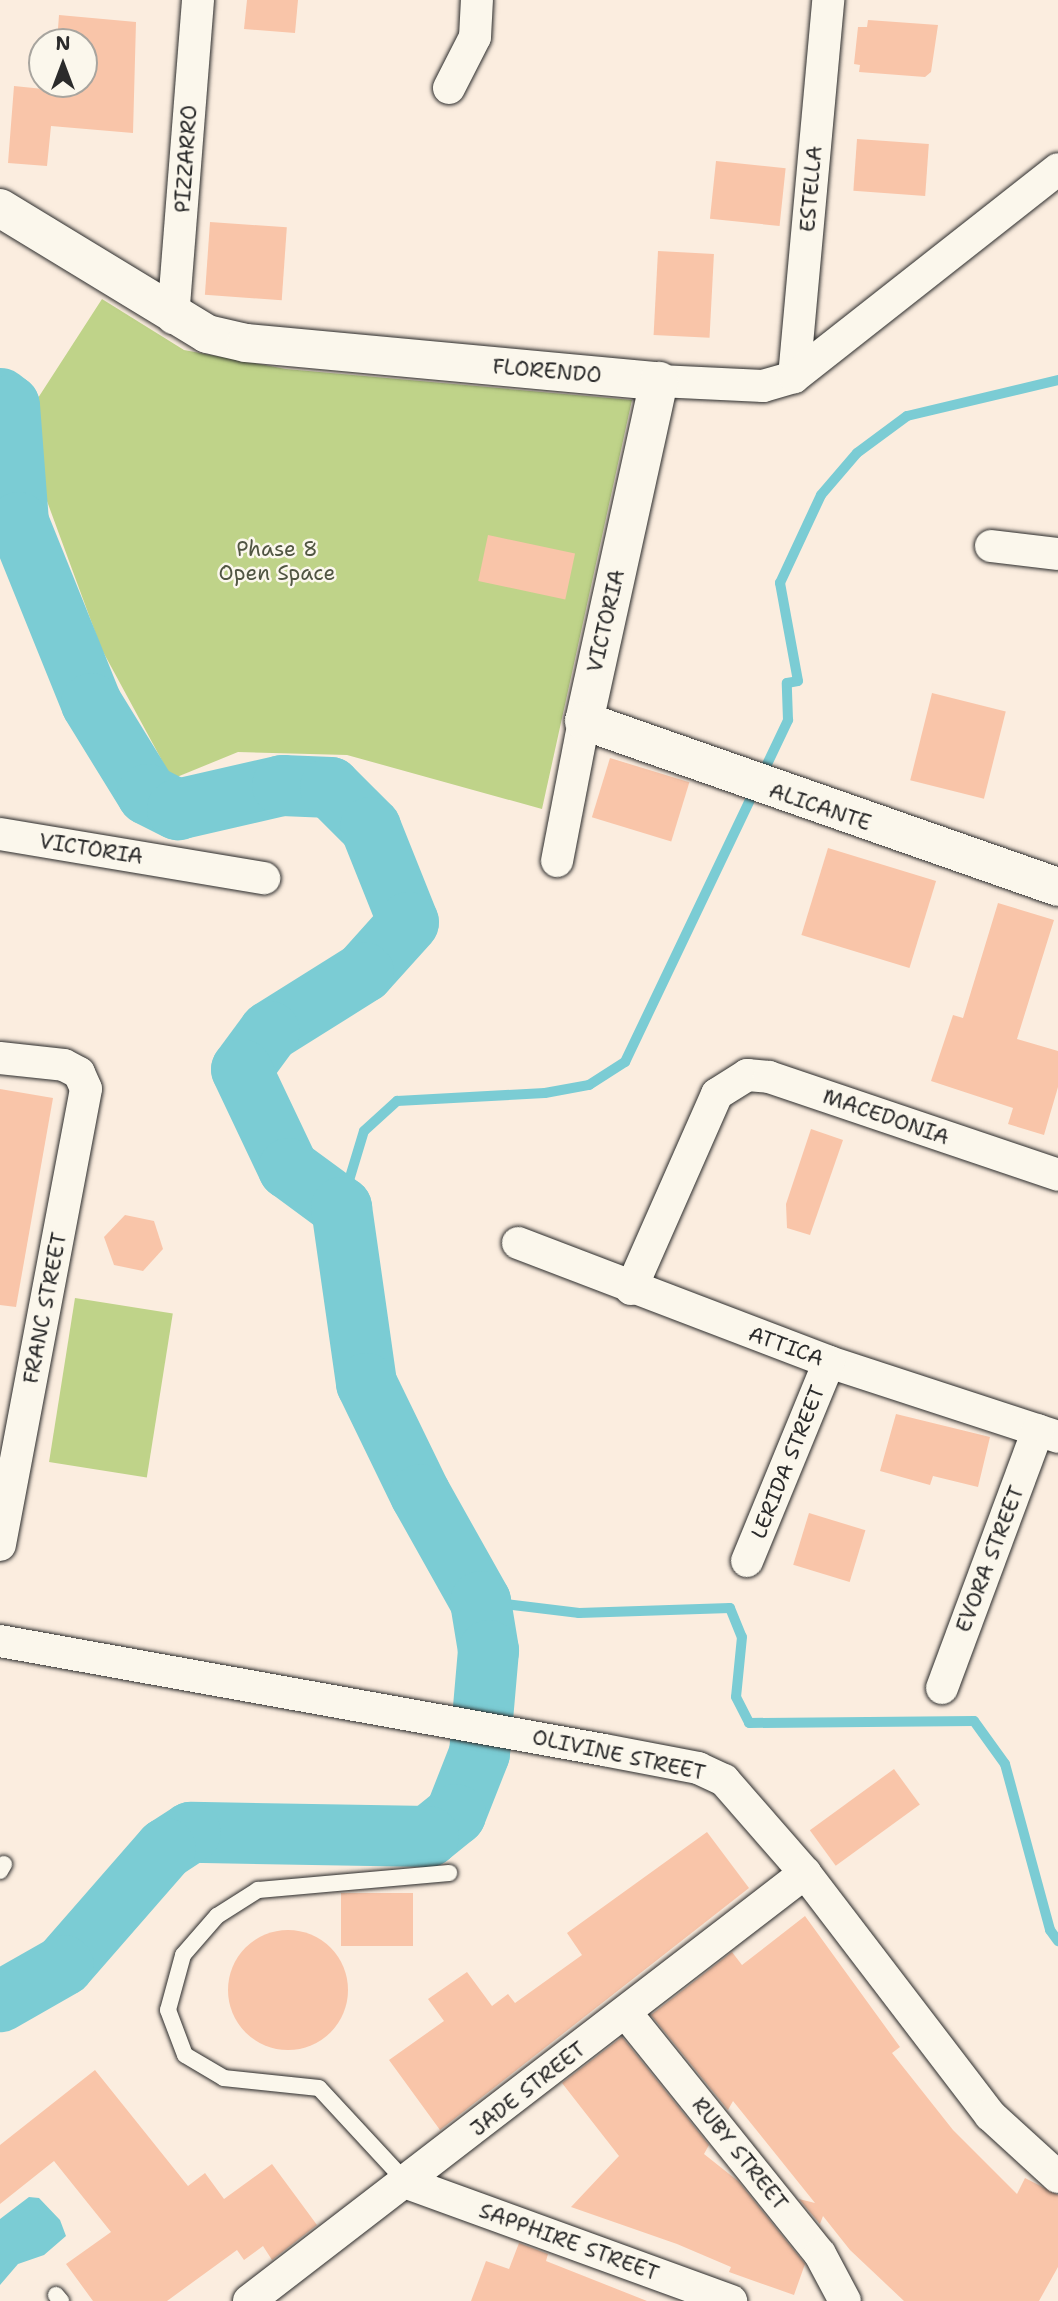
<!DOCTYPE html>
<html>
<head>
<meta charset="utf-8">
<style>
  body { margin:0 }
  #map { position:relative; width:1058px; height:2301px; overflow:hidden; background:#fbeddf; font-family:"Shantell Sans",sans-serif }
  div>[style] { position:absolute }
  .green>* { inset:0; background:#bfd389; transform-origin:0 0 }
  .water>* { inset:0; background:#7bccd4 }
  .stream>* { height:10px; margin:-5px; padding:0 5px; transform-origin:5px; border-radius:5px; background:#7bccd4 }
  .river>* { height:61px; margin:-30.5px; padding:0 30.5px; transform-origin:30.5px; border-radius:30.5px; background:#7bccd4 }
  .building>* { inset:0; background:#f9c5a9; transform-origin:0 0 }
  .round { border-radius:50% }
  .roads { filter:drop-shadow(0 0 2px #2b2b2b) drop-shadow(0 0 2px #2b2b2b) }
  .lane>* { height:16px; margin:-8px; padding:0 8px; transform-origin:8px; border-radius:8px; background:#fbf7ec }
  .street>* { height:32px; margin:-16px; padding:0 16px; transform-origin:16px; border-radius:16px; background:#fbf7ec }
  .secondary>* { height:38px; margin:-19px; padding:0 19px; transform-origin:19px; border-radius:19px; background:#fbf7ec }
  span { translate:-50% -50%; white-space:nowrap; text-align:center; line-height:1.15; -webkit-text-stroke:5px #fbf7ec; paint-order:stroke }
  .street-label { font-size:21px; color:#2b2b2b }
  .park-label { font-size:21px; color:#505542 }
  .north { position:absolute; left:28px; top:28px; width:70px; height:70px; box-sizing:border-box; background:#fbf7ec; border:2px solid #a8a59f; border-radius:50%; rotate:0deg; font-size:19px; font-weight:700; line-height:28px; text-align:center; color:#2b2b2b }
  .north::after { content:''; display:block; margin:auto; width:24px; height:32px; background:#2b2b2b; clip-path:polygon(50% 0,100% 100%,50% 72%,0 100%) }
</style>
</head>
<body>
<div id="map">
  <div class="green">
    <i style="clip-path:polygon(102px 299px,184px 350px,286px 369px,632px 400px,542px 809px,347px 755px,238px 752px,172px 779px,101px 648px,44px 493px,38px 398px)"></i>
    <i style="left:75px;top:1298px;width:99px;height:166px;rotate:9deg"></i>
  </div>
  <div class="water">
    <i style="clip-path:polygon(29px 2197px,39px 2198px,60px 2220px,66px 2236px,44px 2255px,18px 2264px,0 2285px,0 2219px)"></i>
  </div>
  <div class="stream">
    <i style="left:341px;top:1207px;width:79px;rotate:-73.2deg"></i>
    <i style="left:364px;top:1131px;width:45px;rotate:-42.3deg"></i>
    <i style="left:397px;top:1101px;width:148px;rotate:-3.1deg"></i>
    <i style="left:545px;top:1093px;width:45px;rotate:-10.3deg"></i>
    <i style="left:589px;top:1085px;width:43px;rotate:-32.6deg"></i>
    <i style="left:625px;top:1062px;width:379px;rotate:-64.5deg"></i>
    <i style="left:788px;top:720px;width:37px;rotate:-92deg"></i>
    <i style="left:787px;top:683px;width:11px;rotate:-10deg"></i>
    <i style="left:798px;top:681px;width:100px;rotate:-100.4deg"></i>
    <i style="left:780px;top:583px;width:97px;rotate:-65deg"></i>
    <i style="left:821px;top:495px;width:55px;rotate:-49.4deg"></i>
    <i style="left:857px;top:453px;width:62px;rotate:-36.5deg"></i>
    <i style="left:907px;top:416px;width:155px;rotate:-13.4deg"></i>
    <i style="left:480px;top:1601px;width:100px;rotate:6.9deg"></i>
    <i style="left:579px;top:1613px;width:151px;rotate:-1.9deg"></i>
    <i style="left:730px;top:1608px;width:31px;rotate:68deg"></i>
    <i style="left:742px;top:1637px;width:60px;rotate:95.7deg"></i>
    <i style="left:736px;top:1697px;width:29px;rotate:63deg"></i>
    <i style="left:749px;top:1723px;width:225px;rotate:-0.5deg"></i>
    <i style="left:974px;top:1721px;width:53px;rotate:54.2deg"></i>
    <i style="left:1005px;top:1764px;width:172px;rotate:74.8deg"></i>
    <i style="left:1050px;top:1930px;width:14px;rotate:54deg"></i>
  </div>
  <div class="river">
    <i style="left:0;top:398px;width:11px;rotate:38deg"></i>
    <i style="left:9px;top:405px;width:117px;rotate:85.6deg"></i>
    <i style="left:18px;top:522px;width:195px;rotate:68deg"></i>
    <i style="left:91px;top:703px;width:107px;rotate:58.4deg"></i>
    <i style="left:147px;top:794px;width:34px;rotate:27deg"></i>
    <i style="left:177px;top:809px;width:108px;rotate:-12.9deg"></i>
    <i style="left:282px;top:785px;width:48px;rotate:2.4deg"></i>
    <i style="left:330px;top:787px;width:57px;rotate:45deg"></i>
    <i style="left:370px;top:827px;width:102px;rotate:68.2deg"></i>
    <i style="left:408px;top:922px;width:67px;rotate:132deg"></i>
    <i style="left:363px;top:972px;width:111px;rotate:147.9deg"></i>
    <i style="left:269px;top:1031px;width:47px;rotate:126.4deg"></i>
    <i style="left:241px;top:1069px;width:110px;rotate:64.6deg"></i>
    <i style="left:288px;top:1168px;width:66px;rotate:36.3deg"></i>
    <i style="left:341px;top:1207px;width:178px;rotate:81.9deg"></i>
    <i style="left:366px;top:1383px;width:123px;rotate:64.1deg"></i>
    <i style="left:420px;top:1494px;width:123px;rotate:60.7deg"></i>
    <i style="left:480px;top:1601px;width:50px;rotate:80.7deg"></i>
    <i style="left:488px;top:1650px;width:103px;rotate:95deg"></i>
    <i style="left:479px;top:1753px;width:66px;rotate:111.5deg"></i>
    <i style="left:455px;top:1814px;width:35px;rotate:141deg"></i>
    <i style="left:428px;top:1836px;width:238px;rotate:-179deg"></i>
    <i style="left:190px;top:1832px;width:30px;rotate:147deg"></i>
    <i style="left:165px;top:1848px;width:155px;rotate:131.1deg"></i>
    <i style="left:63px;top:1965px;width:73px;rotate:150.3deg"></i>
  </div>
  <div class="building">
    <i style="clip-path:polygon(247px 0,298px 0,295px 33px,244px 29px)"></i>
    <i style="clip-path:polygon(59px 15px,136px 22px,133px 133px,51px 126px,47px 166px,8px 163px,14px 86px,53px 90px,53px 84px,84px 84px,84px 42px,57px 42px)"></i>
    <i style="clip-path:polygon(868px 20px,938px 25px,931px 72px,925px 77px,859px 72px,860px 65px,854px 64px,858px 27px,867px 27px)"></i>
    <i style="left:857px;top:139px;width:72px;height:52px;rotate:4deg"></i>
    <i style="left:716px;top:161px;width:70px;height:58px;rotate:6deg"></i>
    <i style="left:210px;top:222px;width:77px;height:73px;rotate:4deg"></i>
    <i style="left:658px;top:251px;width:56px;height:84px;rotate:3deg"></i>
    <i style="left:488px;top:535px;width:89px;height:47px;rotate:12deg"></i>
    <i style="left:932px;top:693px;width:76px;height:90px;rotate:14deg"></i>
    <i style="left:610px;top:758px;width:83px;height:62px;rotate:17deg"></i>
    <i style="left:828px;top:848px;width:113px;height:91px;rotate:17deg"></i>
    <i style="clip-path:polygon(998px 903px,1054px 920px,1017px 1039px,1058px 1051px,1058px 1087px,1044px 1135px,1008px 1124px,1013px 1108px,931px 1081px,953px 1015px,963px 1018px)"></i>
    <i style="clip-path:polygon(0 1089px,53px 1098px,16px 1307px,0 1305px)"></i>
    <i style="clip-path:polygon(811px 1129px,843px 1140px,810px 1235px,787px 1228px,786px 1204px)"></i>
    <i style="clip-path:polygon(125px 1215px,154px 1221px,163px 1249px,143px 1271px,114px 1265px,104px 1237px)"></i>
    <i style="clip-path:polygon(896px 1414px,990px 1437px,978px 1487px,933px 1476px,930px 1485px,880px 1471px)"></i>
    <i style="left:809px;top:1513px;width:59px;height:54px;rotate:17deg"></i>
    <i style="left:894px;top:1769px;width:44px;height:104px;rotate:54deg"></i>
    <i style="clip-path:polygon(707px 1832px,749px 1888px,440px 2130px,389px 2060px,444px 2021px,428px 1999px,467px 1972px,492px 2006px,508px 1994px,515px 2003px,582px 1955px,567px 1933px)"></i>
    <i style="left:341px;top:1893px;width:72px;height:53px"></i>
    <i style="clip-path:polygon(805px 1916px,900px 2047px,892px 2053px,953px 2130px,1017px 2194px,1025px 2178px,1058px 2195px,1058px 2267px,1039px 2301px,904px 2301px,850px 2250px,823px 2216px,820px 2224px,799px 2199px,815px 2203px,733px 2101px,728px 2110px,651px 2015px,732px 1952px,742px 1965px)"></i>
    <i class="round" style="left:228px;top:1930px;width:120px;height:120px"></i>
    <i style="clip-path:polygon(622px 2037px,709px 2145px,704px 2154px,738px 2181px,805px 2264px,794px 2295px,729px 2272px,731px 2267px,677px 2244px,571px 2207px,619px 2156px,562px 2083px)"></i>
    <i style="clip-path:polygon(95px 2070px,188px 2186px,205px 2173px,224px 2199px,272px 2164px,317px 2225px,272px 2260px,263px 2246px,244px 2260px,237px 2250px,167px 2301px,93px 2301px,66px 2264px,111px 2232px,54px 2161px,0 2204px,0 2145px)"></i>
    <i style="clip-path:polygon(519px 2243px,548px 2254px,546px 2261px,647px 2301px,471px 2301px,486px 2261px,509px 2269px)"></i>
  </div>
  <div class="roads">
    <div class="lane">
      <i style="left:0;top:1871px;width:8px;rotate:-60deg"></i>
      <i style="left:407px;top:2183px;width:129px;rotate:-132.8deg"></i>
      <i style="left:319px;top:2088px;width:96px;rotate:-174deg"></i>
      <i style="left:224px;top:2078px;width:45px;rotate:-149.5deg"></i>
      <i style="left:185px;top:2055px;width:48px;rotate:-110.7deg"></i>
      <i style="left:168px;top:2010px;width:57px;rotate:-74.7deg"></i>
      <i style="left:183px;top:1955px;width:52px;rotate:-48.9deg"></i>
      <i style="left:217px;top:1916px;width:49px;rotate:-32.4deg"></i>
      <i style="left:258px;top:1890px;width:192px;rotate:-5.1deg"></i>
      <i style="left:56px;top:2295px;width:8px;rotate:50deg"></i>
    </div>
    <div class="street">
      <i style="left:449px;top:88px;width:57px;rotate:-63deg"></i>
      <i style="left:475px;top:37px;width:37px;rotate:-87deg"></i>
      <i style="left:173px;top:318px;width:319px;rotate:-85.5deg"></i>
      <i style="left:794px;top:377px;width:379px;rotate:-84.8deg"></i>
      <i style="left:659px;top:381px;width:104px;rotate:2.8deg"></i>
      <i style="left:763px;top:386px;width:32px;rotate:-16deg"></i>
      <i style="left:794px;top:377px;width:336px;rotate:-38.2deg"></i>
      <i style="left:991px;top:546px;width:67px;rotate:6.8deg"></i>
      <i style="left:0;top:834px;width:268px;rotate:9.5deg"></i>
      <i style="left:557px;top:861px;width:143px;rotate:-79.1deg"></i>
      <i style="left:0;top:1058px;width:64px;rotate:6.2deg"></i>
      <i style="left:64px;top:1065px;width:17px;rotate:28deg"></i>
      <i style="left:79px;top:1073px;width:17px;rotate:66deg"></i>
      <i style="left:86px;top:1089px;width:464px;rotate:100.7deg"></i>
      <i style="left:518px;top:1243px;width:333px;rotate:20.9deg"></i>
      <i style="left:829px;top:1362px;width:241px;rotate:18.1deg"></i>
      <i style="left:631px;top:1289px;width:213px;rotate:-66.2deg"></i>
      <i style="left:717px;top:1094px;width:36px;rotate:-32deg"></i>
      <i style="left:747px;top:1075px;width:22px;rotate:5deg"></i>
      <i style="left:769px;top:1077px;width:305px;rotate:18.7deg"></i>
      <i style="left:747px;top:1561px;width:215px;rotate:-67.6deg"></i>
      <i style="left:0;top:1641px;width:614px;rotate:10.23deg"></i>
      <i style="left:604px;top:1750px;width:96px;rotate:10.8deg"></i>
      <i style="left:698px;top:1768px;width:29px;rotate:25deg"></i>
      <i style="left:724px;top:1780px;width:123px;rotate:48.9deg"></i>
      <i style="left:805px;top:1873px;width:305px;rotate:52.6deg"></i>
      <i style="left:990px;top:2115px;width:92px;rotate:42.4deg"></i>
      <i style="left:942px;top:1688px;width:275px;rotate:-69.6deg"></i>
      <i style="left:626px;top:2013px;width:309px;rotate:51.2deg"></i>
      <i style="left:820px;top:2254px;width:53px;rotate:62deg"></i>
      <i style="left:407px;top:2183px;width:345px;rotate:20deg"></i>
      <i style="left:249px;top:2301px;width:702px;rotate:-37.59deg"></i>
    </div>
    <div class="secondary">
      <i style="left:0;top:208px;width:242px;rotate:31.3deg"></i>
      <i style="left:207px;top:334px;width:40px;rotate:13deg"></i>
      <i style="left:246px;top:343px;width:415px;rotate:5.3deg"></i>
      <i style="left:659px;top:381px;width:348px;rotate:102.4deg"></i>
      <i style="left:584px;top:721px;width:502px;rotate:19.3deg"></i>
    </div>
  </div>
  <div class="street-label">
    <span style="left:186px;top:159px;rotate:-86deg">PIZZARRO</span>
    <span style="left:811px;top:189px;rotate:-85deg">ESTELLA</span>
    <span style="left:547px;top:371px;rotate:5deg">FLORENDO</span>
    <span style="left:606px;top:621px;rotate:-77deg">VICTORIA</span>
    <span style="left:820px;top:807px;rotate:19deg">ALICANTE</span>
    <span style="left:91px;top:849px;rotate:9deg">VICTORIA</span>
    <span style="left:886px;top:1117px;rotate:19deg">MACEDONIA</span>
    <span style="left:45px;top:1308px;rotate:-79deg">FRANC STREET</span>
    <span style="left:786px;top:1346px;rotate:20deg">ATTICA</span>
    <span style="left:788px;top:1462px;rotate:-68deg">LERIDA STREET</span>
    <span style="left:990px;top:1559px;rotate:-69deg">EVORA STREET</span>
    <span style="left:619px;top:1755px;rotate:12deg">OLIVINE STREET</span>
    <span style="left:528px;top:2089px;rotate:-38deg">JADE STREET</span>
    <span style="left:740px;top:2154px;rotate:51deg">RUBY STREET</span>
    <span style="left:569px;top:2242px;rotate:20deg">SAPPHIRE STREET</span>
  </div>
  <div class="park-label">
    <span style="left:277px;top:561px">Phase 8<br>Open Space</span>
  </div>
  <div class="north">N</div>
</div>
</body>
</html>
